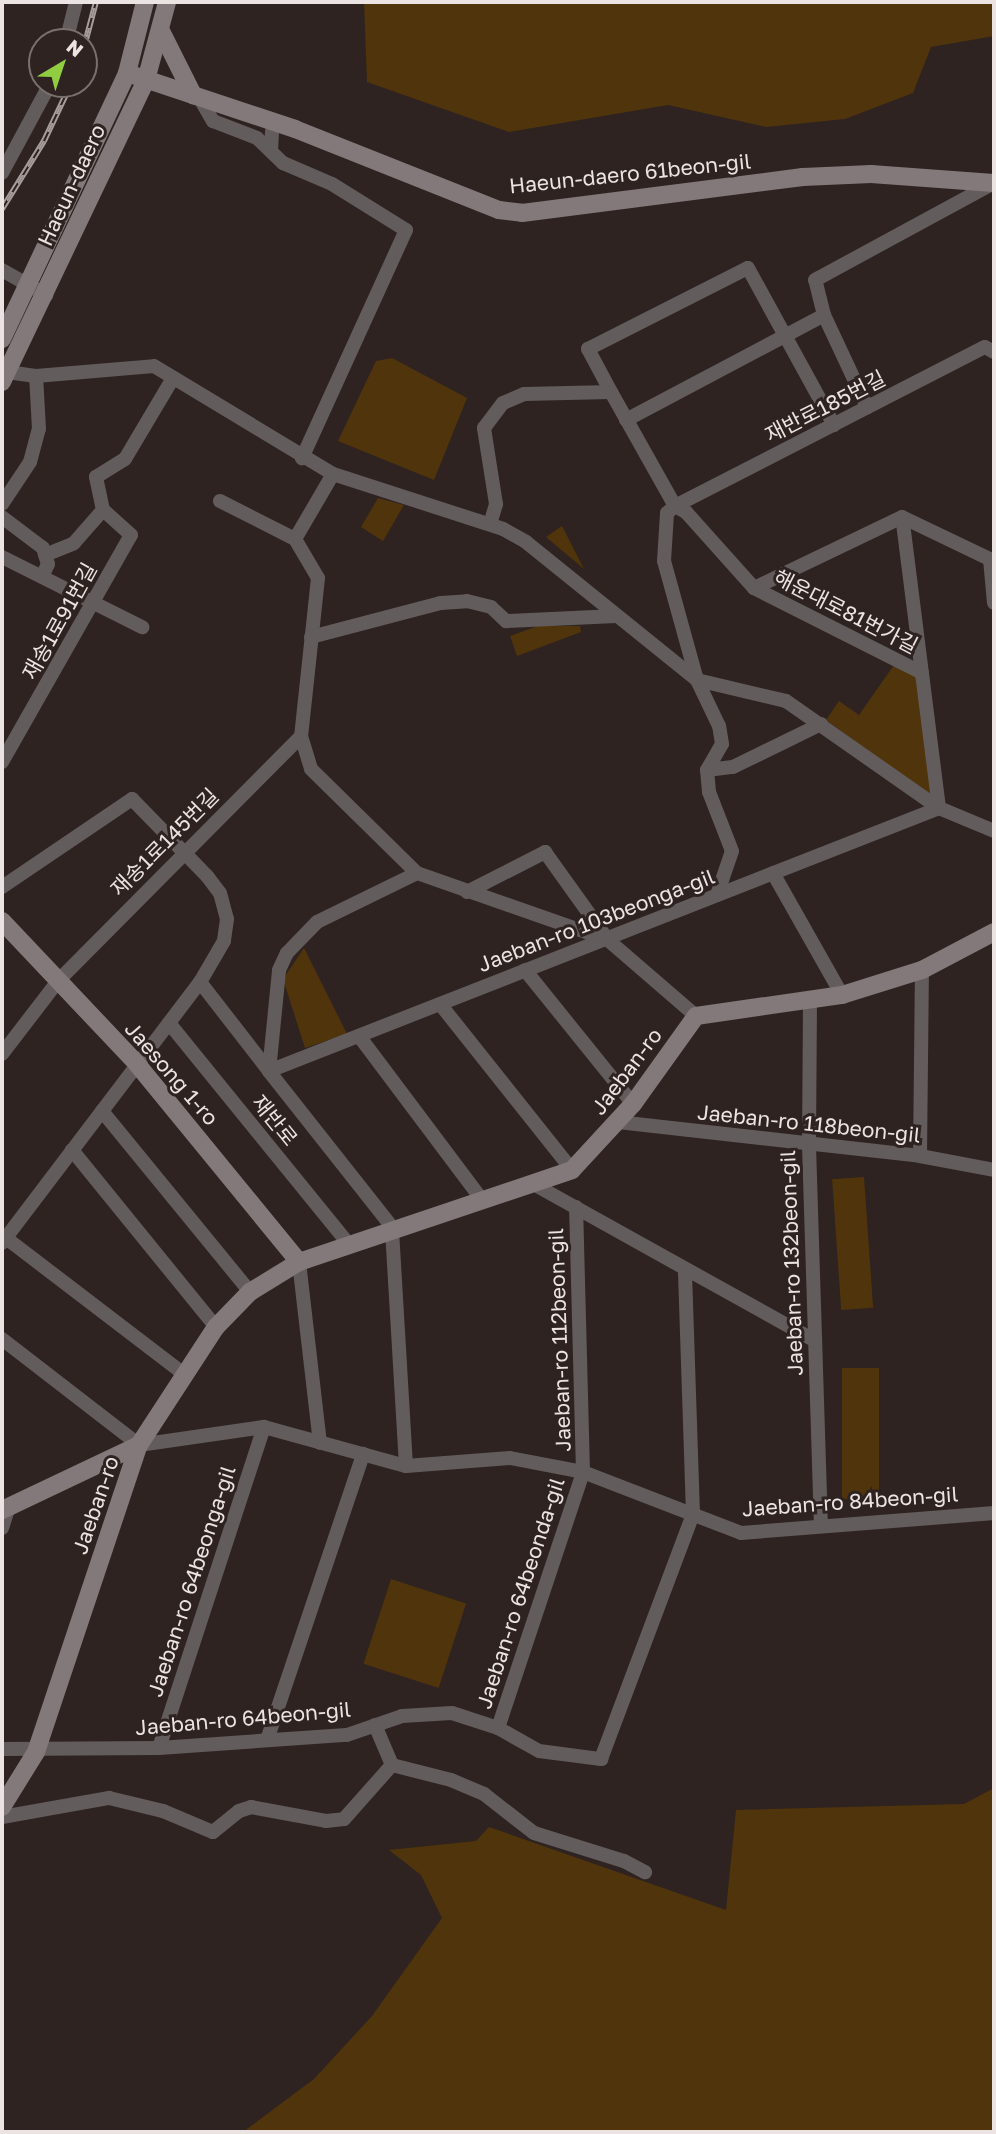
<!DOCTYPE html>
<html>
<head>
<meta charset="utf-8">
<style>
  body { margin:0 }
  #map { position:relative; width:996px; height:2134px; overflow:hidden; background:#2e2320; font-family:"Golos Text","Noto Sans KR",sans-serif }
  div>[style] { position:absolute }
  .green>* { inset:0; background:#50340b; transform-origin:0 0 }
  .minor>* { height:14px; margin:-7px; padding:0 7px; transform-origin:7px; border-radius:7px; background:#625c5c }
  .secondary>* { height:18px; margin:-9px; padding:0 9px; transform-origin:9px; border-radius:9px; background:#83797a }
  .rail>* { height:6px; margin-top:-3px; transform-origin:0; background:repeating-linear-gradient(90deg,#2e2320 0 10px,#a79e9c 0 20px); box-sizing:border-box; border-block:2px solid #a79e9c }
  span { translate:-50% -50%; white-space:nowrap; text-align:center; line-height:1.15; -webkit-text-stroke:6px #2e2320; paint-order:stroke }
  .street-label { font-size:21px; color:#ece4e2 }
  .frame { position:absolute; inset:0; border:4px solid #ece4e2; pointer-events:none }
  .north { position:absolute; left:28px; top:28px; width:70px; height:70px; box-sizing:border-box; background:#2e2320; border:2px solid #7a706e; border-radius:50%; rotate:39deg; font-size:19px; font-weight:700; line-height:28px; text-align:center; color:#ece4e2 }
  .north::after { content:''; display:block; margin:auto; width:24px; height:32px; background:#90cd41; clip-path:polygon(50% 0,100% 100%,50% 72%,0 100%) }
</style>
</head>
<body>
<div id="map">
  <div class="green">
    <i style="clip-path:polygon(364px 2px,994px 2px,994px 36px,931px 47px,913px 93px,845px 119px,766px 127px,668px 105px,509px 132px,367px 82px)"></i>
    <i style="clip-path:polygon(392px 358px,467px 398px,434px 480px,338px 441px,376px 361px)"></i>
    <i style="clip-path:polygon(378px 498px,404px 505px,383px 541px,361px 527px)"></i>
    <i style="clip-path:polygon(562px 526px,584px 569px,546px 537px)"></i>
    <i style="clip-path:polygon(538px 626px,580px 626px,581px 632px,517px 656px,510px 636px)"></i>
    <i style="clip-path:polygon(894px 665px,916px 676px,933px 797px,826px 720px,839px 701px,859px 715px)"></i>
    <i style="clip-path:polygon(304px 948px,347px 1034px,305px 1048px,283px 979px)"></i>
    <i style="left:864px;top:1177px;width:131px;height:32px;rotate:86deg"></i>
    <i style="left:842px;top:1368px;width:37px;height:131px"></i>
    <i style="left:391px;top:1579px;width:79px;height:89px;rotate:18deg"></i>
    <i style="clip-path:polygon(994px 1788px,994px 2132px,243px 2132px,314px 2079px,372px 2016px,442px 1918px,421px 1875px,389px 1850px,476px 1841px,489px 1827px,726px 1910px,736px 1810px,964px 1804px)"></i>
  </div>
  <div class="minor">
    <i style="left:66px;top:42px;width:41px;rotate:-76deg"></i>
    <i style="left:199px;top:97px;width:28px;rotate:60deg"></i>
    <i style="left:213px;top:121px;width:47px;rotate:21.1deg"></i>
    <i style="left:257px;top:138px;width:36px;rotate:44deg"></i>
    <i style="left:283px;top:163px;width:53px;rotate:23.2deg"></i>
    <i style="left:332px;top:184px;width:87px;rotate:31.9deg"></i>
    <i style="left:406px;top:230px;width:251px;rotate:114.5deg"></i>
    <i style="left:271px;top:151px;width:20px;rotate:-87deg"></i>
    <i style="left:2px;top:173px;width:101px;rotate:-61.7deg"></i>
    <i style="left:2px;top:270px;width:51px;rotate:29.6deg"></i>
    <i style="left:824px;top:315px;width:102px;rotate:64.9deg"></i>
    <i style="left:7px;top:372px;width:29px;rotate:8deg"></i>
    <i style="left:36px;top:376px;width:118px;rotate:-4.8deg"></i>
    <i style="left:154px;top:366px;width:209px;rotate:31.1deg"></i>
    <i style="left:333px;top:474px;width:179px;rotate:17.9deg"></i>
    <i style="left:503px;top:529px;width:26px;rotate:29deg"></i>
    <i style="left:526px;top:542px;width:220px;rotate:38.9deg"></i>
    <i style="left:697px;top:680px;width:91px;rotate:13.3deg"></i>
    <i style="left:786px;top:701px;width:187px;rotate:35deg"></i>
    <i style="left:939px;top:808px;width:60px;rotate:22.7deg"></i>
    <i style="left:611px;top:392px;width:49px;rotate:-118.1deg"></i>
    <i style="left:588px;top:349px;width:179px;rotate:-26.9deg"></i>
    <i style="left:748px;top:268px;width:179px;rotate:61.3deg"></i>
    <i style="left:626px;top:420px;width:224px;rotate:-27.9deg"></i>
    <i style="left:824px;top:315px;width:36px;rotate:-104deg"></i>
    <i style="left:815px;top:280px;width:204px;rotate:-28.5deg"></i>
    <i style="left:333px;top:474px;width:75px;rotate:120.3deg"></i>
    <i style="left:295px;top:539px;width:45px;rotate:59.5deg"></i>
    <i style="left:318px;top:578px;width:159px;rotate:96.1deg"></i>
    <i style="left:301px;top:736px;width:34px;rotate:73deg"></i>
    <i style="left:311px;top:769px;width:148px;rotate:44.5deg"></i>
    <i style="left:417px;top:873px;width:202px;rotate:19.3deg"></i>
    <i style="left:608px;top:940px;width:116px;rotate:40.8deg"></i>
    <i style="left:220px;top:501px;width:84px;rotate:26.9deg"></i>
    <i style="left:2px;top:504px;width:50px;rotate:-56.3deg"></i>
    <i style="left:30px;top:462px;width:34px;rotate:-75deg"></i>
    <i style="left:39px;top:429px;width:53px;rotate:-93.2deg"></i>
    <i style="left:2px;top:517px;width:51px;rotate:37.1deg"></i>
    <i style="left:43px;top:548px;width:17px;rotate:73deg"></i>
    <i style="left:48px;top:564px;width:14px;rotate:115deg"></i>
    <i style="left:902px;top:517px;width:102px;rotate:25.6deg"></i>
    <i style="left:490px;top:524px;width:21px;rotate:-73deg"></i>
    <i style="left:496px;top:504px;width:77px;rotate:-99deg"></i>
    <i style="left:484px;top:428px;width:31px;rotate:-53deg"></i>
    <i style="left:503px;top:403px;width:23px;rotate:-23deg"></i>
    <i style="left:524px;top:394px;width:87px;rotate:-1.3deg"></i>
    <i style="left:611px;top:392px;width:131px;rotate:60.7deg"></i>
    <i style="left:675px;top:506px;width:348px;rotate:-27.2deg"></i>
    <i style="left:985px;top:347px;width:10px;rotate:29deg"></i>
    <i style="left:45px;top:555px;width:31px;rotate:-22deg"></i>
    <i style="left:74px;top:543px;width:44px;rotate:-48.7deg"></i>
    <i style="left:2px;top:557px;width:157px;rotate:26.6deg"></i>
    <i style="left:994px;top:559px;width:4px;rotate:180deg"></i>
    <i style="left:990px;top:559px;width:44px;rotate:84.8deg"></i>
    <i style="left:754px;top:588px;width:164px;rotate:-25.6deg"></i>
    <i style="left:311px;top:637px;width:134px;rotate:-14.7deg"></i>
    <i style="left:441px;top:603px;width:26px;rotate:-4deg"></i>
    <i style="left:467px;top:601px;width:25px;rotate:14deg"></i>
    <i style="left:491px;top:607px;width:21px;rotate:43deg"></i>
    <i style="left:506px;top:621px;width:110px;rotate:-2.6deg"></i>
    <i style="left:2px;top:762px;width:261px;rotate:-60.4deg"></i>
    <i style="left:131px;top:535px;width:38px;rotate:-138deg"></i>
    <i style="left:103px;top:510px;width:34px;rotate:-102deg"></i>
    <i style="left:96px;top:477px;width:34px;rotate:-32deg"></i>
    <i style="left:125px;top:459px;width:94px;rotate:-59.3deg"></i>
    <i style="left:707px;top:770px;width:26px;rotate:-7deg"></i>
    <i style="left:733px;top:767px;width:98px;rotate:-26deg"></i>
    <i style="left:773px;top:873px;width:140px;rotate:60.5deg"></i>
    <i style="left:2px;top:887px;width:157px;rotate:-34.1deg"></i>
    <i style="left:132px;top:799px;width:107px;rotate:45.8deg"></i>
    <i style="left:207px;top:876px;width:21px;rotate:53deg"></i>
    <i style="left:220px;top:893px;width:27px;rotate:75deg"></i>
    <i style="left:227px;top:919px;width:22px;rotate:98deg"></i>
    <i style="left:224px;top:941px;width:48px;rotate:120.3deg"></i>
    <i style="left:200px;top:982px;width:328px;rotate:127.2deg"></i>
    <i style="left:467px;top:892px;width:88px;rotate:-27.1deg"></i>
    <i style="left:545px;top:852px;width:108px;rotate:54.4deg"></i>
    <i style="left:717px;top:895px;width:46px;rotate:-71.2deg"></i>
    <i style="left:732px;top:851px;width:63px;rotate:-111.3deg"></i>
    <i style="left:709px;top:792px;width:22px;rotate:-95deg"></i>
    <i style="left:707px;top:770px;width:30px;rotate:-60deg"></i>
    <i style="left:722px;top:744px;width:18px;rotate:-99deg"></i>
    <i style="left:719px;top:726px;width:51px;rotate:-115.6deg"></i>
    <i style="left:697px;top:680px;width:123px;rotate:-105.5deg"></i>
    <i style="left:664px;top:561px;width:48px;rotate:-86.4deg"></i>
    <i style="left:667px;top:513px;width:11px;rotate:-41deg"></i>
    <i style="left:675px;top:506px;width:13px;rotate:29deg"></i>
    <i style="left:686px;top:512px;width:102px;rotate:48.2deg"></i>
    <i style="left:754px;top:588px;width:188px;rotate:26.8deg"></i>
    <i style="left:525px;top:970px;width:172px;rotate:51.1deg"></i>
    <i style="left:200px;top:982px;width:113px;rotate:52.2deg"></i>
    <i style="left:269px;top:1071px;width:720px;rotate:-21.43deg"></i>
    <i style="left:939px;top:808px;width:293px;rotate:-97.2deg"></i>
    <i style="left:810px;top:1001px;width:145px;rotate:90.4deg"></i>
    <i style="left:809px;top:1146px;width:378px;rotate:88.2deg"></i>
    <i style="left:440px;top:1004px;width:212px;rotate:51.5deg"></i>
    <i style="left:169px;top:1023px;width:284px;rotate:50.9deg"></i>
    <i style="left:359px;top:1036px;width:206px;rotate:53.1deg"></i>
    <i style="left:2px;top:1054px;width:92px;rotate:-52.5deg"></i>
    <i style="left:58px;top:981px;width:345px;rotate:-45.2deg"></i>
    <i style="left:102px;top:1111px;width:234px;rotate:50.7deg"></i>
    <i style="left:618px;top:1122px;width:304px;rotate:6.4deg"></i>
    <i style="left:920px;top:1156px;width:75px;rotate:10.7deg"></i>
    <i style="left:72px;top:1150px;width:228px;rotate:50.9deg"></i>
    <i style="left:920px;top:1156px;width:186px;rotate:-89.4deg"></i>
    <i style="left:537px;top:1186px;width:317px;rotate:29.1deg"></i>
    <i style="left:6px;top:1238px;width:224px;rotate:37.4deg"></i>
    <i style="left:299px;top:1262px;width:182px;rotate:83.4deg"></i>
    <i style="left:2px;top:1339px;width:173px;rotate:37.7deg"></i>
    <i style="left:139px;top:1445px;width:126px;rotate:-8.2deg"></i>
    <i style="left:264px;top:1427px;width:147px;rotate:15.4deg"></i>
    <i style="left:406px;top:1466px;width:104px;rotate:-4.4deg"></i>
    <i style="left:510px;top:1458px;width:74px;rotate:10.9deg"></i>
    <i style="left:583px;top:1472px;width:169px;rotate:21.1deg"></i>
    <i style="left:741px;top:1533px;width:254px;rotate:-4.5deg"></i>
    <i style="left:406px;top:1466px;width:239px;rotate:-93.4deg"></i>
    <i style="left:392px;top:1227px;width:199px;rotate:-128.3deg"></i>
    <i style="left:269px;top:1071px;width:101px;rotate:-84.3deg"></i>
    <i style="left:279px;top:970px;width:19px;rotate:-65deg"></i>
    <i style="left:287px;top:953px;width:43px;rotate:-45.9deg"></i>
    <i style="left:317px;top:922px;width:111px;rotate:-26.1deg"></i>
    <i style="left:2px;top:1528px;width:23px;rotate:-72deg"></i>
    <i style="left:375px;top:1725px;width:43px;rotate:67deg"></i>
    <i style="left:498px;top:1728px;width:270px;rotate:-71.6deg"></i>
    <i style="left:583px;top:1472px;width:265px;rotate:-91.5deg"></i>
    <i style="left:267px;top:1740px;width:302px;rotate:-71.4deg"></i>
    <i style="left:159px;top:1748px;width:338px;rotate:-71.9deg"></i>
    <i style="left:2px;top:1749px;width:157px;rotate:-0.4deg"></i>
    <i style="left:159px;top:1748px;width:188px;rotate:-4deg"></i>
    <i style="left:347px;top:1735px;width:58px;rotate:-19.1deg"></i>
    <i style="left:402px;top:1716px;width:50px;rotate:-3.4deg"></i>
    <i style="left:452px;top:1713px;width:48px;rotate:18.1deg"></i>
    <i style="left:498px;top:1728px;width:47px;rotate:29.3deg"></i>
    <i style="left:539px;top:1751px;width:63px;rotate:7.4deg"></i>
    <i style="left:601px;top:1759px;width:262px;rotate:-69.4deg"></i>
    <i style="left:693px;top:1514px;width:245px;rotate:-91.9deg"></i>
    <i style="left:392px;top:1765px;width:61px;rotate:14.3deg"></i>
    <i style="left:451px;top:1780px;width:36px;rotate:23deg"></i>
    <i style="left:484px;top:1794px;width:63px;rotate:38deg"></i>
    <i style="left:534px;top:1833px;width:94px;rotate:17.3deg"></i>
    <i style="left:624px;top:1861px;width:24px;rotate:28deg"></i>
    <i style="left:2px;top:1817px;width:109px;rotate:-10.1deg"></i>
    <i style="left:109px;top:1798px;width:56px;rotate:13.5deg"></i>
    <i style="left:163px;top:1811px;width:54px;rotate:22.8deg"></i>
    <i style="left:213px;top:1832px;width:33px;rotate:-39deg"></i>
    <i style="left:239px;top:1811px;width:13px;rotate:-18deg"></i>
    <i style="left:251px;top:1807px;width:76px;rotate:10.6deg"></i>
    <i style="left:326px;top:1821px;width:18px;rotate:-6deg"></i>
    <i style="left:344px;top:1819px;width:72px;rotate:-48.4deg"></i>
  </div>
  <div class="secondary">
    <i style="left:161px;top:31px;width:72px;rotate:63.4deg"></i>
    <i style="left:127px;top:73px;width:177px;rotate:18.4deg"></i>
    <i style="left:295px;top:129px;width:219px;rotate:21.7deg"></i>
    <i style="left:499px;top:210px;width:23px;rotate:7deg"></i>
    <i style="left:522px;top:213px;width:283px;rotate:-7.3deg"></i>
    <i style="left:803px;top:177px;width:68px;rotate:-2.5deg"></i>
    <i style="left:871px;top:174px;width:123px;rotate:4.2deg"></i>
    <i style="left:2px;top:339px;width:294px;rotate:-64.8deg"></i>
    <i style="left:127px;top:73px;width:73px;rotate:-75.8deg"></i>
    <i style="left:2px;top:382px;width:335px;rotate:-64.5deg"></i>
    <i style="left:146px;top:80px;width:81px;rotate:-74.9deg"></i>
    <i style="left:2px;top:921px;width:197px;rotate:46.6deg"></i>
    <i style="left:137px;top:1064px;width:256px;rotate:50.7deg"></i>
    <i style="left:2px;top:1510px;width:152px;rotate:-25.4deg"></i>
    <i style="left:2px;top:1807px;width:65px;rotate:-58.3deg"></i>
    <i style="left:36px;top:1752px;width:324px;rotate:-71.5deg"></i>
    <i style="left:139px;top:1445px;width:141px;rotate:-56.9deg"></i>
    <i style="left:216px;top:1327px;width:49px;rotate:-45.8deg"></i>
    <i style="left:250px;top:1292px;width:57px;rotate:-31.5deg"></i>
    <i style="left:299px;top:1262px;width:288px;rotate:-18.6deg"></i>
    <i style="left:572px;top:1170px;width:90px;rotate:-47.3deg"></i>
    <i style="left:633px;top:1104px;width:108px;rotate:-54.4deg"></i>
    <i style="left:696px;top:1016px;width:148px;rotate:-8.2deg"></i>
    <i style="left:842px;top:995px;width:84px;rotate:-17.4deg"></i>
    <i style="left:922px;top:970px;width:81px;rotate:-27.8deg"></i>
  </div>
  <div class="rail">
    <i style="left:84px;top:47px;width:47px;rotate:-75.1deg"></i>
    <i style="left:2px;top:209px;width:80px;rotate:-58.3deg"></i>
    <i style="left:44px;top:141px;width:63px;rotate:-64.7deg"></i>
  </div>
  <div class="street-label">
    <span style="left:630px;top:173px;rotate:-6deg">Haeun-daero 61beon-gil</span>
    <span style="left:71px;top:185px;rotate:-65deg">Haeun-daero</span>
    <span style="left:825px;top:406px;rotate:-27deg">재반로185번길</span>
    <span style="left:846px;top:611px;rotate:27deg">해운대로81번가길</span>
    <span style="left:59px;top:621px;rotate:-61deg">재송1로91번길</span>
    <span style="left:164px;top:842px;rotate:-45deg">재송1로145번길</span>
    <span style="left:596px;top:920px;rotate:-21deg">Jaeban-ro 103beonga-gil</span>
    <span style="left:626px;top:1071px;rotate:-53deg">Jaeban-ro</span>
    <span style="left:172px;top:1073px;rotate:49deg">Jaesong 1-ro</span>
    <span style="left:275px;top:1120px;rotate:51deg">재반로</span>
    <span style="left:809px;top:1123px;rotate:6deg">Jaeban-ro 118beon-gil</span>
    <span style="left:791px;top:1263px;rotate:-92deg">Jaeban-ro 132beon-gil</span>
    <span style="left:559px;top:1340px;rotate:-92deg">Jaeban-ro 112beon-gil</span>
    <span style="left:850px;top:1501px;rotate:-4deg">Jaeban-ro 84beon-gil</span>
    <span style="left:95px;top:1505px;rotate:-71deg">Jaeban-ro</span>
    <span style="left:191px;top:1581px;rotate:-72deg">Jaeban-ro 64beonga-gil</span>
    <span style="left:520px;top:1593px;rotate:-72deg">Jaeban-ro 64beonda-gil</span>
    <span style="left:243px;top:1718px;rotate:-5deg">Jaeban-ro 64beon-gil</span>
  </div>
  <div class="frame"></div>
  <div class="north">N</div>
</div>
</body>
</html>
